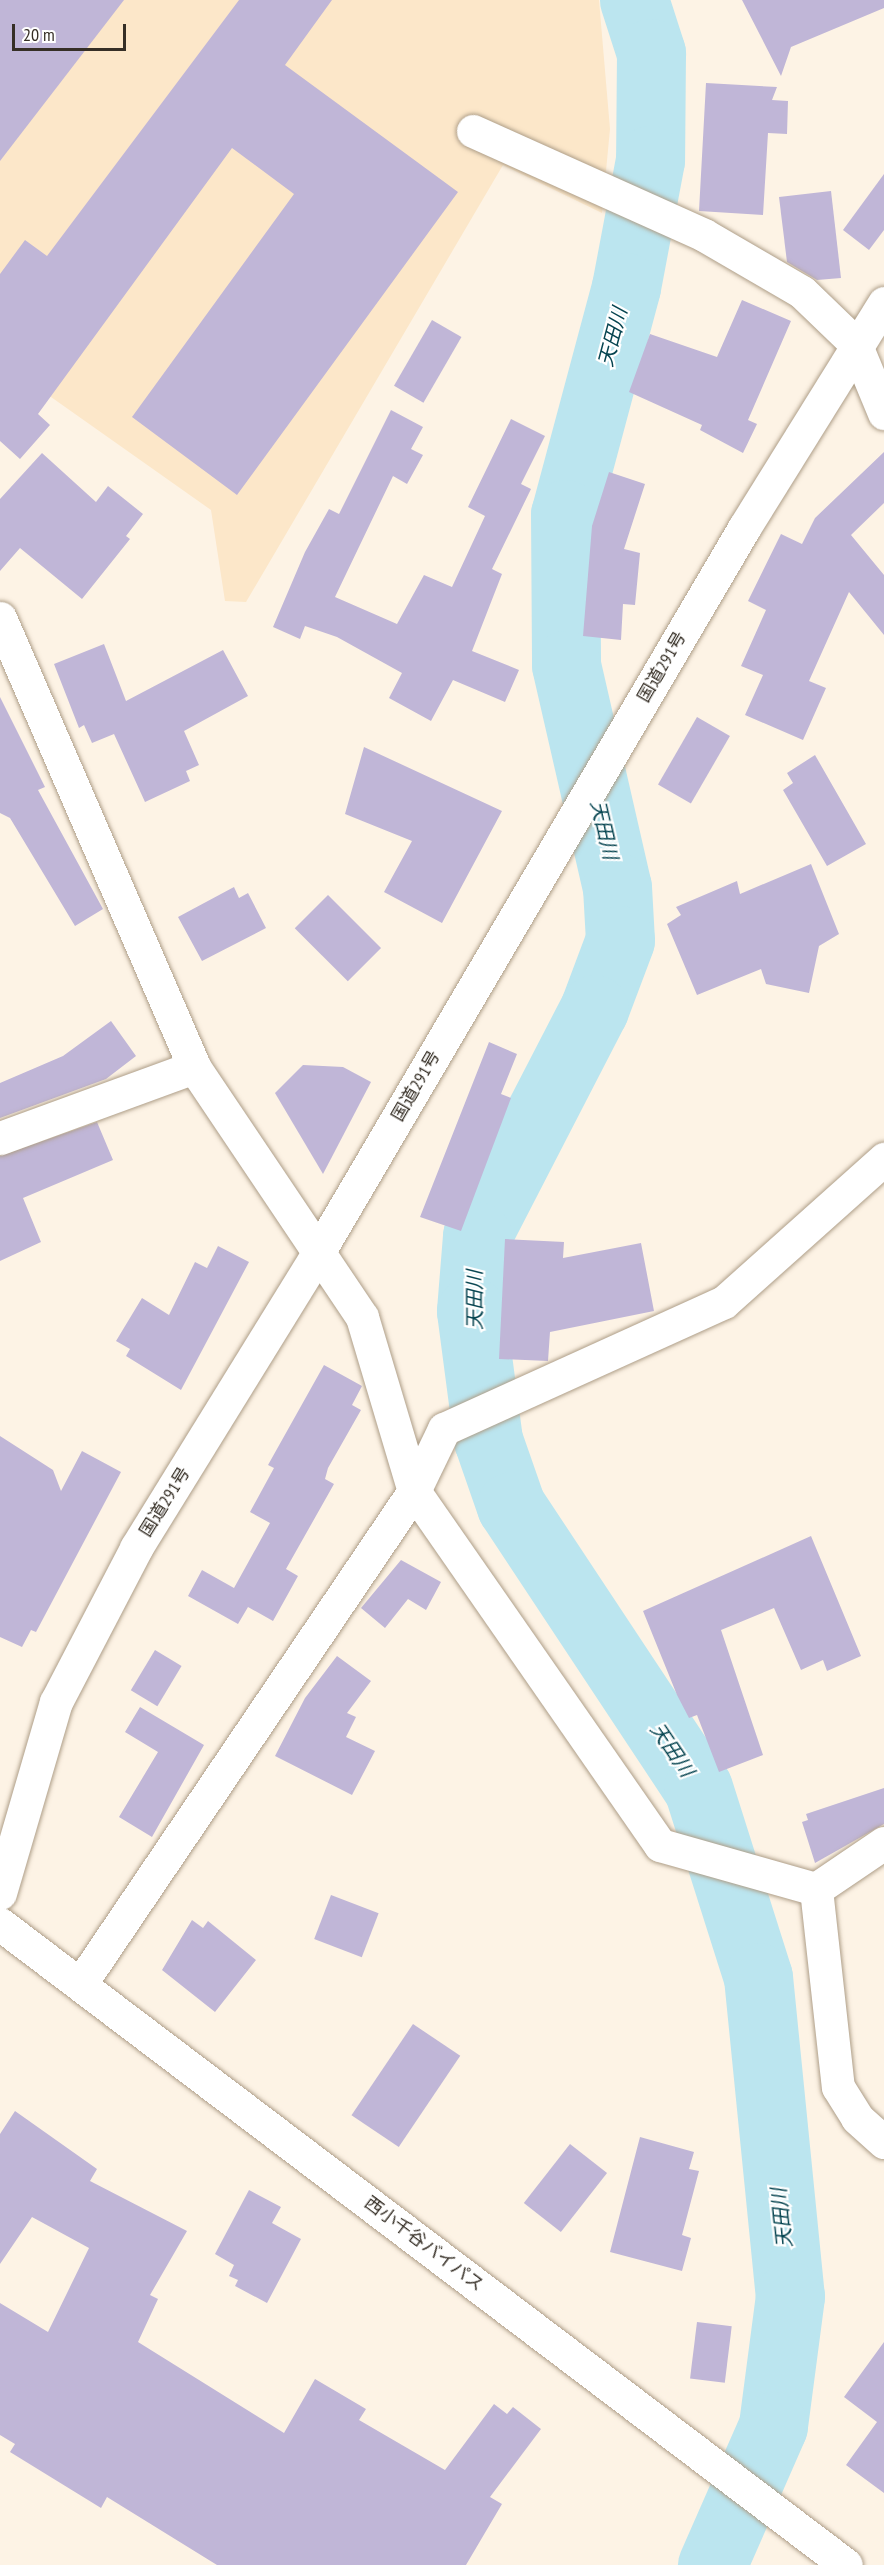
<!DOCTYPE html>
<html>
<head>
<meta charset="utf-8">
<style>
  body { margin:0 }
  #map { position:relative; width:884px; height:2565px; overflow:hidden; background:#fdf3e5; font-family:"PT Sans Narrow","Noto Sans JP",sans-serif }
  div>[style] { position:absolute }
  .built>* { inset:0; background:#fce7c9 }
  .river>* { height:69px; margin:-34.5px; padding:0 34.5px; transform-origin:34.5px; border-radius:34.5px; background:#bbe5ef }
  .building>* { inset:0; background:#c0b6d7; transform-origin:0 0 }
  .roads { filter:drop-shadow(0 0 2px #ae9e88) drop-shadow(0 0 2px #ae9e88) }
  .minor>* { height:33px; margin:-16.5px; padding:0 16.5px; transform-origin:16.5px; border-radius:16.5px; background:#fff }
  .highway>* { height:33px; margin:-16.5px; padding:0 16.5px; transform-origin:16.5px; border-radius:16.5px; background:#fff }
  span { translate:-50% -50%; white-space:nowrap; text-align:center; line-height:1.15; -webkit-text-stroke:4.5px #fff; paint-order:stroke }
  .street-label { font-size:18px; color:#362f26 }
  .water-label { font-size:20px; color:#054450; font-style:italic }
  .scale { position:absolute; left:12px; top:24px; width:114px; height:27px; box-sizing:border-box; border:3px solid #362f26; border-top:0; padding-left:8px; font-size:18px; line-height:21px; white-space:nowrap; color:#362f26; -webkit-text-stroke:4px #fff; paint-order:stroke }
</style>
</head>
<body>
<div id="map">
  <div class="built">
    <i style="clip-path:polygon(0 0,599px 0,610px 129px,602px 213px,503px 165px,246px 602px,225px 601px,211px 510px,0 361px)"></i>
  </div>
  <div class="river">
    <i style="left:634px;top:0;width:56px;rotate:72.2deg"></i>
    <i style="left:651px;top:53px;width:107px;rotate:90.5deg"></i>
    <i style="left:650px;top:160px;width:129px;rotate:100.7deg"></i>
    <i style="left:626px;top:287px;width:235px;rotate:105deg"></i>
    <i style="left:565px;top:514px;width:151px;rotate:89.6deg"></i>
    <i style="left:566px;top:665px;width:228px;rotate:77.1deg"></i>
    <i style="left:617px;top:887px;width:53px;rotate:86.8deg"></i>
    <i style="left:620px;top:940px;width:74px;rotate:110.6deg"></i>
    <i style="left:594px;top:1009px;width:255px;rotate:117.3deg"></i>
    <i style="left:477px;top:1236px;width:75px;rotate:94.6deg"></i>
    <i style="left:471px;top:1311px;width:130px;rotate:82.5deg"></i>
    <i style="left:488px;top:1440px;width:70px;rotate:70.8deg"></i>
    <i style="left:511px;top:1506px;width:338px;rotate:56.5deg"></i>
    <i style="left:698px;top:1788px;width:198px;rotate:72.4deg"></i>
    <i style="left:758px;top:1977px;width:321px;rotate:84.3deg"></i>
    <i style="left:790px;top:2296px;width:131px;rotate:97.5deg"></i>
    <i style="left:773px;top:2426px;width:152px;rotate:113.7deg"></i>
  </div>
  <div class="building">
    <i style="clip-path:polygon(0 0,124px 0,0 161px)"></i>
    <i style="clip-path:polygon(239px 0,332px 0,285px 65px,458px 192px,237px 495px,132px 417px,294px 194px,232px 148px,38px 414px,50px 425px,20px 459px,0 441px,0 274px,25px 240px,47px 256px)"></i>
    <i style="clip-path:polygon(742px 0,884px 0,884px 8px,791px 47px,781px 76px)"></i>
    <i style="clip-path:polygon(706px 83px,777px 87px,772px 100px,788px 101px,787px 134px,768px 133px,763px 215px,699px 211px)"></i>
    <i style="clip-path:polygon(884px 174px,884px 230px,869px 250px,843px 230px)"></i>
    <i style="clip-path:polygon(831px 191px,841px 278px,817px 280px,787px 262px,779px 197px)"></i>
    <i style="clip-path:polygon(742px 300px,791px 321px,748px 420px,757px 424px,743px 453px,700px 430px,702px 425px,629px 392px,650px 334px,717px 357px)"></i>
    <i style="left:432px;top:320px;width:34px;height:76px;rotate:30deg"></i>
    <i style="clip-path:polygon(391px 410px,423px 427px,411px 449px,423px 455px,407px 484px,393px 476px,335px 597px,397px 624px,424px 575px,452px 587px,485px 516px,468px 507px,511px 419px,545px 436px,521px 484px,531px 489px,492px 569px,502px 574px,472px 651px,519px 670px,505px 702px,453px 680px,431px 721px,389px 698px,402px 673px,337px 637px,305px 626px,300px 639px,273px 627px,305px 552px,329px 509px,339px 514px)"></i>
    <i style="clip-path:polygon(884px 452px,884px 503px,851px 535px,884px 575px,884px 635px,849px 592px,809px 681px,826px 688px,803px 740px,745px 715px,763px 675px,741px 666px,766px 610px,748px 601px,781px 534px,802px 544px,815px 518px)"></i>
    <i style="clip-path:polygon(42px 453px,96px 502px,108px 486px,143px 514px,126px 536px,130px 539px,82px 599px,20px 548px,0 571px,0 499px)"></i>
    <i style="clip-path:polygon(609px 472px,645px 484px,624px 549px,640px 553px,635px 605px,623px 604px,621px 640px,583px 636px,592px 526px)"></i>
    <i style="clip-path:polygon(104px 644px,126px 701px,223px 650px,248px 696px,184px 731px,199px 765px,186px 771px,190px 781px,145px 802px,114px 734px,92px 743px,84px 725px,79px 728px,54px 664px)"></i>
    <i style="clip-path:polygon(0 697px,45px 787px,38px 790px,103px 909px,75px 926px,10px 818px,0 813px)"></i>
    <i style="left:697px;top:717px;width:38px;height:78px;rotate:30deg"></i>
    <i style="clip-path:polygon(364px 747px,502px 811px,442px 923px,384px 892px,412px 841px,345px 814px)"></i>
    <i style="clip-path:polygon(815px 755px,866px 844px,827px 866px,783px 790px,793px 783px,787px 773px)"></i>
    <i style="clip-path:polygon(811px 864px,839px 934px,819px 946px,809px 993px,766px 984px,761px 969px,697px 995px,667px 924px,681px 915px,676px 907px,737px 881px,740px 894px)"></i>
    <i style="clip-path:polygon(234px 887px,239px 898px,248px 893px,266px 928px,202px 961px,178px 917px)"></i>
    <i style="left:328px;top:895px;width:75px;height:47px;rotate:45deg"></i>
    <i style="clip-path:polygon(111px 1021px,136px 1056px,106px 1079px,0 1118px,0 1083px,63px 1056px)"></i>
    <i style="clip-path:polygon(489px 1042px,517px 1054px,501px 1094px,511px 1098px,461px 1231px,420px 1217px)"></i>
    <i style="clip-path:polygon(303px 1065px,343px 1067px,371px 1082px,323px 1174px,275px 1093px)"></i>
    <i style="clip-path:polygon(97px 1122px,113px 1160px,23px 1198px,41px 1242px,0 1261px,0 1156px)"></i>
    <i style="clip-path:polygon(505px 1239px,564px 1242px,563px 1258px,641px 1243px,654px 1311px,550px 1332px,548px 1361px,499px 1359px)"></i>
    <i style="clip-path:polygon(218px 1246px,249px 1262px,181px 1390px,126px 1356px,130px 1349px,116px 1341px,142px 1298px,169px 1315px,195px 1262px,207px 1268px)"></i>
    <i style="clip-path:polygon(324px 1365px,362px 1386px,352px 1405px,361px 1410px,328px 1468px,325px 1479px,334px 1484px,286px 1569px,298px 1576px,273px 1621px,248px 1607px,238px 1624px,188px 1596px,202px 1570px,234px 1588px,270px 1523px,250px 1512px,274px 1468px,268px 1465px)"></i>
    <i style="clip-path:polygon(0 1436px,53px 1470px,61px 1491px,82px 1451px,121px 1472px,36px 1632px,31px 1630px,22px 1647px,0 1637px)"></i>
    <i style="clip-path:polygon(811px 1536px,861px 1656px,827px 1671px,823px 1660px,801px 1670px,774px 1608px,721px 1630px,763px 1755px,719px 1772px,697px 1715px,689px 1718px,677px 1695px,643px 1611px)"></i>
    <i style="clip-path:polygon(401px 1560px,441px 1582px,426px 1610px,408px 1599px,385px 1628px,361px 1608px)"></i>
    <i style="left:155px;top:1650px;width:31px;height:47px;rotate:31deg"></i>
    <i style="clip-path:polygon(337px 1656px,371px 1681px,347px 1713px,356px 1717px,346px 1737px,375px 1751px,352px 1795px,275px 1756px,305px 1698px)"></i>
    <i style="clip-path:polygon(140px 1707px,204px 1745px,152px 1837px,119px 1817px,158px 1752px,125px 1732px)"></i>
    <i style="clip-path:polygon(884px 1788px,884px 1824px,815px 1863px,802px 1822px,808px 1820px,806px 1814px)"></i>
    <i style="left:331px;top:1895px;width:51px;height:47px;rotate:21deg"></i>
    <i style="clip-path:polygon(192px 1920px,203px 1928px,208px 1921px,256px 1960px,215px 2012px,162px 1970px)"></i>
    <i style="left:413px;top:2024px;width:57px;height:110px;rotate:34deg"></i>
    <i style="clip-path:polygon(15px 2111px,97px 2169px,90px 2181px,187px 2231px,150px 2295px,158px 2299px,138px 2342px,284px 2433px,315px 2379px,366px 2409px,359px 2420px,445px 2470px,494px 2404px,507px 2414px,513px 2407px,541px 2429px,490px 2497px,502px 2504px,466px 2565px,217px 2565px,107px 2497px,101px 2508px,10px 2452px,15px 2444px,0 2435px,0 2303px,48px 2332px,89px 2248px,32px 2217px,0 2264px,0 2134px)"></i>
    <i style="clip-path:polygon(640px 2137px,694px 2152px,689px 2169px,699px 2171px,682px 2235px,691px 2238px,682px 2271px,610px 2252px)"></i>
    <i style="left:570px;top:2144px;width:47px;height:75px;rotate:38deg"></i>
    <i style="clip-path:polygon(249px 2190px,281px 2207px,272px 2223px,301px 2239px,267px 2303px,235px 2286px,238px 2280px,229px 2276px,234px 2265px,215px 2254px)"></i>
    <i style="left:697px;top:2322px;width:35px;height:57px;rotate:7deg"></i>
    <i style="clip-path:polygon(884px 2342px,884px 2493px,846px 2465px,877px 2422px,844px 2397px)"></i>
  </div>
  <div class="roads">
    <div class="minor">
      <i style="left:473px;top:131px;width:253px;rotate:24.2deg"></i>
      <i style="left:704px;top:235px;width:113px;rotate:30.2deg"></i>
      <i style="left:802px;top:292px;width:74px;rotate:43.9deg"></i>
      <i style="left:855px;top:343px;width:76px;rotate:67.5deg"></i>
      <i style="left:0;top:618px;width:489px;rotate:66.6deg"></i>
      <i style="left:194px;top:1067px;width:301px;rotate:56.1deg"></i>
      <i style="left:362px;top:1317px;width:182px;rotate:73.4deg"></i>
      <i style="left:414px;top:1491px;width:431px;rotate:55.2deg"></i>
      <i style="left:660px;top:1845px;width:162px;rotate:15.8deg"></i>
      <i style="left:816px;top:1889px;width:82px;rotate:-34.1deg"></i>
      <i style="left:0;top:1138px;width:207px;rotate:-20.1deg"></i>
      <i style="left:816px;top:1889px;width:199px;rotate:83.7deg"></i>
      <i style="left:838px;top:2087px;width:36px;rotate:58deg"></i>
      <i style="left:857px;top:2118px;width:36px;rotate:42deg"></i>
      <i style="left:81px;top:1983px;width:594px;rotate:-55.91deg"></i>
      <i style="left:414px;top:1491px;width:69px;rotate:-64.2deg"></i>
      <i style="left:444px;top:1429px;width:307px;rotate:-24.4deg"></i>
      <i style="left:724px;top:1302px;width:215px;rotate:-41.8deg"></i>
    </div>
    <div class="highway">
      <i style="left:0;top:1893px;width:199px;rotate:-73.7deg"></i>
      <i style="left:56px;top:1702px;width:174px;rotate:-62.5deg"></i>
      <i style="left:136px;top:1548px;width:347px;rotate:-58.3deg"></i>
      <i style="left:318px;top:1253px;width:841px;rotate:-59.56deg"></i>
      <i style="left:744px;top:528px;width:265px;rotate:-58.1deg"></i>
      <i style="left:0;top:1924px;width:1061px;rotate:37.15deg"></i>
    </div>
  </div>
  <div class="street-label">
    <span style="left:662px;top:667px;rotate:-60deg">国道291号</span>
    <span style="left:416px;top:1086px;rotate:-60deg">国道291号</span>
    <span style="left:165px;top:1502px;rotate:-58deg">国道291号</span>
    <span style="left:424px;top:2244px;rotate:37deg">西小千谷バイパス</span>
  </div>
  <div class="water-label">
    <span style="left:613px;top:337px;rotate:-75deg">天田川</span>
    <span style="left:604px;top:830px;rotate:77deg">天田川</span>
    <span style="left:475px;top:1300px;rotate:-90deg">天田川</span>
    <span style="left:672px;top:1750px;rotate:56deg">天田川</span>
    <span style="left:782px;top:2218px;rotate:-96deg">天田川</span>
  </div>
  <div class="scale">20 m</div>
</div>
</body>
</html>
